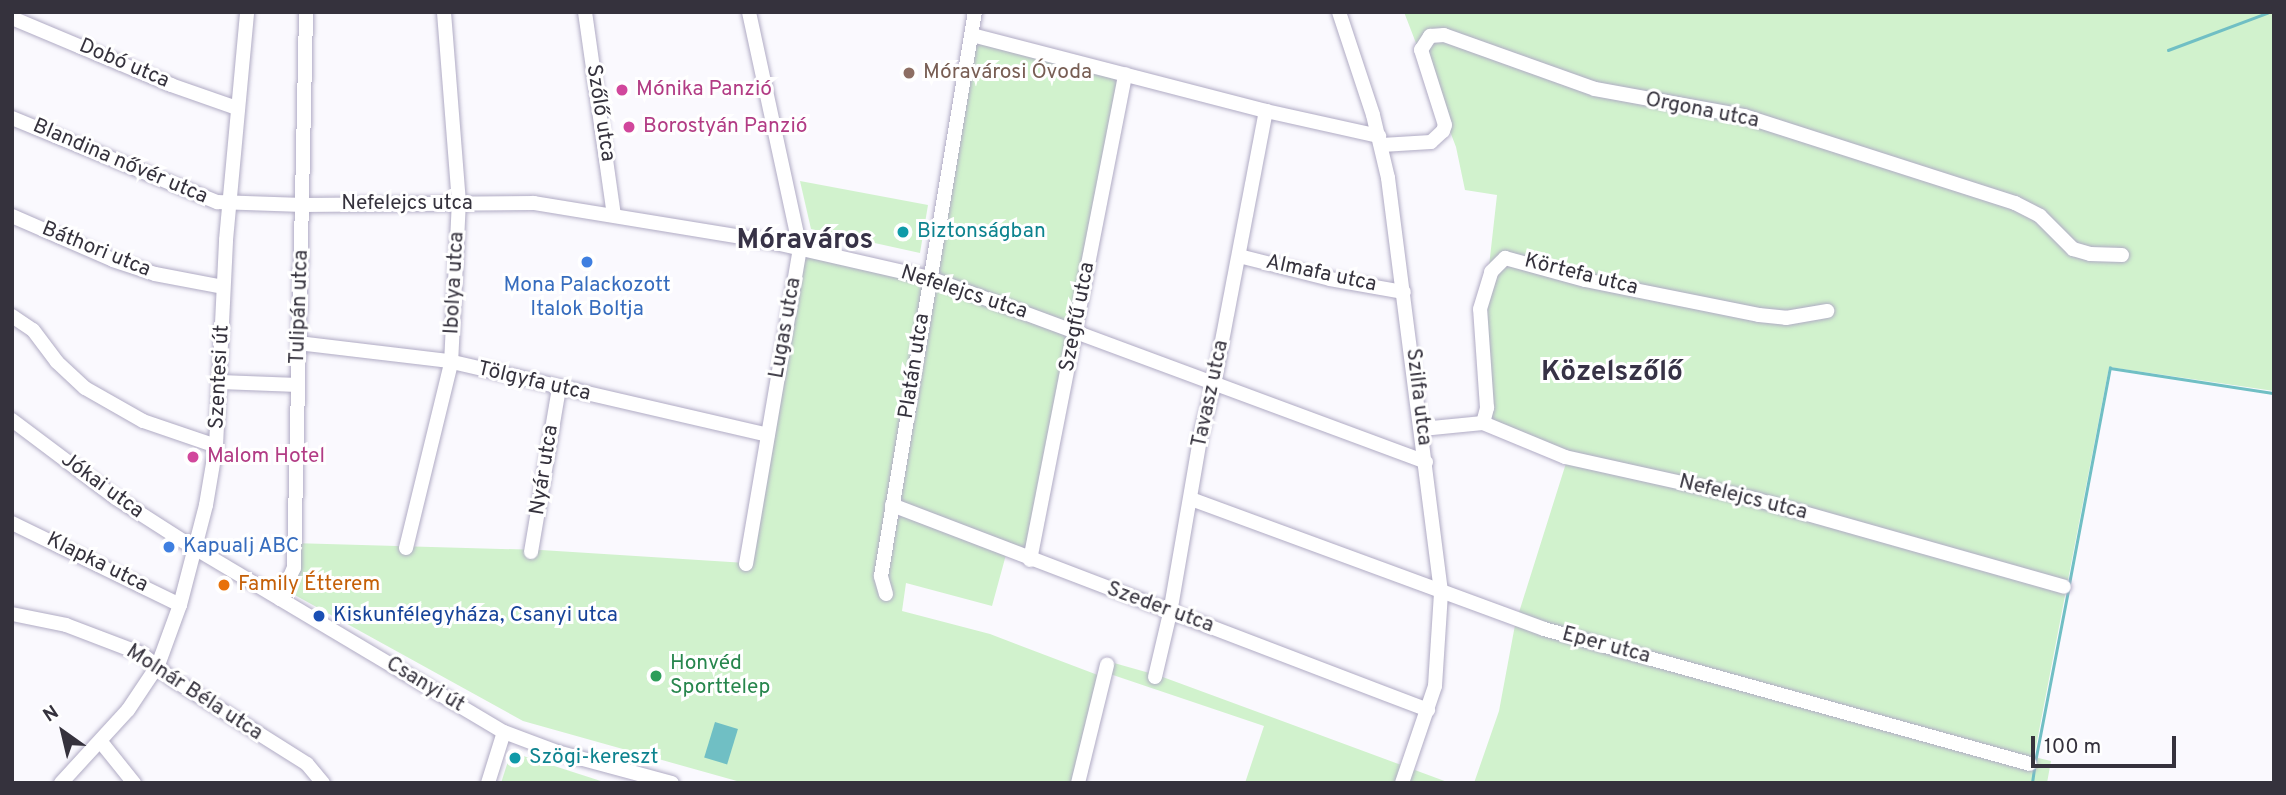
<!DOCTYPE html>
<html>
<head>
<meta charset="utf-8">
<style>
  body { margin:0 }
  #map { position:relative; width:2286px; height:795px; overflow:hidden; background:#faf9fe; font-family:Overpass,sans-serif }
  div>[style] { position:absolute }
  .green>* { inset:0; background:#d1f2cd }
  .water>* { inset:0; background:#70bfc4; transform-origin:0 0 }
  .stream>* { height:2.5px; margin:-1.25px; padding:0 1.25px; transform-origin:1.25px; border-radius:1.25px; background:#70bfc4 }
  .roads { filter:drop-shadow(0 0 2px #b0abc4) drop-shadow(0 0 2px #b0abc4) }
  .minor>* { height:14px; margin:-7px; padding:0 7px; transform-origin:7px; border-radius:7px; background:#fff }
  .dots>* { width:19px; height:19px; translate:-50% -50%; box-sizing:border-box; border:4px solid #fff; border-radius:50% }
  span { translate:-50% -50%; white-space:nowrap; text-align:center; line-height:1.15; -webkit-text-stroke:6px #fff; paint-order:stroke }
  .street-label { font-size:21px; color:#35323d }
  .education-label { font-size:21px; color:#785e54 }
  .left { translate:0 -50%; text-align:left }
  .hotel-label { font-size:21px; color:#b23c85 }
  .culture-label { font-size:21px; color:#0d838f }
  .shop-label { font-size:21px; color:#366cbe }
  .food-label { font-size:21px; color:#c56008 }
  .transit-label { font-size:21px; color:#164399 }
  .leisure-label { font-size:21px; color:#27864d }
  .district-label { font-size:28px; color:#373246; font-weight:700 }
  .frame { position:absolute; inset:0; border:14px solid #35323d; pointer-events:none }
  .north { position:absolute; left:28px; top:697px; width:70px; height:70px; -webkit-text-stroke:5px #fff; paint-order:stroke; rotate:326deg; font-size:19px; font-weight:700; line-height:28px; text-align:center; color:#35323d }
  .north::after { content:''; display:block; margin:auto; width:24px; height:32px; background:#35323d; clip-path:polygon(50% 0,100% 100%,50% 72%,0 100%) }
  .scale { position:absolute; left:2031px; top:736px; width:145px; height:32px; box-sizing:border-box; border:4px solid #35323d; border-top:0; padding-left:9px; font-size:21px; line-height:24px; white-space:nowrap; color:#35323d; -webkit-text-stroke:5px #fff; paint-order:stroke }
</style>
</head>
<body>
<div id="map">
  <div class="green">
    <i style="clip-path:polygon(1404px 12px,2274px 12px,2274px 391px,2109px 367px,2034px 757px,2051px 761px,2047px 783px,1474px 783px,1499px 711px,1515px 625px,1567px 460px,1487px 427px,1482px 329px,1497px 195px,1465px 190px,1456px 147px)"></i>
    <i style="clip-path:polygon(972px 35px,1125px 74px,1030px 560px,1007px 551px,992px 606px,906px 583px,902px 611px,990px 634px,1103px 677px,1077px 783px,744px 783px,523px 721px,282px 588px,290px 576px,292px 543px,541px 550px,746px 563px,800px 248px,930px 278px)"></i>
    <i style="clip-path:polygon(800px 181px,928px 205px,920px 253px,811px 229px)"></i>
    <i style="clip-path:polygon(1107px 661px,1160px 676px,1450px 783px,1245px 783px,1264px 726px,1107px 673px)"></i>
    <i style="clip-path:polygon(511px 752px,607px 783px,501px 783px)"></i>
  </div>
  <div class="water">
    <i style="left:715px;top:722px;width:24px;height:37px;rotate:17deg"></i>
  </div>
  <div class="stream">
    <i style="left:2168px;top:50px;width:106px;rotate:-20.5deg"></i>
    <i style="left:2069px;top:584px;width:220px;rotate:-79.3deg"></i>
    <i style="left:2110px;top:368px;width:166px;rotate:8.7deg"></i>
    <i style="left:2035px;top:762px;width:175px;rotate:-79.1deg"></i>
    <i style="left:2032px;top:783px;width:14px;rotate:-82deg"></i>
  </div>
  <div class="roads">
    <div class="minor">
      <i style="left:585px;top:12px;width:205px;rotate:81.9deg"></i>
      <i style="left:1339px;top:12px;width:108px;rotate:71.7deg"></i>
      <i style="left:1373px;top:115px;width:65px;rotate:76.6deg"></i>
      <i style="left:1388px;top:178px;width:418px;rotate:82.7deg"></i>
      <i style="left:1441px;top:593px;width:93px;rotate:93.7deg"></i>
      <i style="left:1435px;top:686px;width:102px;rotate:108.8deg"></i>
      <i style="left:12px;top:18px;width:173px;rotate:22.8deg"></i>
      <i style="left:171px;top:85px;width:70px;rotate:19.2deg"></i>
      <i style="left:972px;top:35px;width:304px;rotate:14.5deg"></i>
      <i style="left:1266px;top:111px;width:116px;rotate:12.5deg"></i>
      <i style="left:12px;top:118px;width:222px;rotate:22.3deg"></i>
      <i style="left:217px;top:202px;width:86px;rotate:2deg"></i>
      <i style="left:303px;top:205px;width:231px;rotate:-0.5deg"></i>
      <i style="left:534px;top:203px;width:236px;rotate:9.3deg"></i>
      <i style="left:767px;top:241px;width:167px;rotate:12.8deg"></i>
      <i style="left:930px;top:278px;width:529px;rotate:20.35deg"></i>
      <i style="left:1382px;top:145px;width:49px;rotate:-3.5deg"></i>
      <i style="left:1431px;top:142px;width:16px;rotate:-43deg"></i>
      <i style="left:1443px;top:131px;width:6px;rotate:-72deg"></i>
      <i style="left:1445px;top:125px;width:79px;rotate:-107.7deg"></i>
      <i style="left:1421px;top:50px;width:17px;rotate:-57deg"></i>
      <i style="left:1430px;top:36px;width:14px;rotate:-4deg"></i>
      <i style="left:1444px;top:35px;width:160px;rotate:19.7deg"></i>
      <i style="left:1595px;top:89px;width:151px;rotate:10.3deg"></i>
      <i style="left:1744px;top:116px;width:285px;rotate:17.8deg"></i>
      <i style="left:2015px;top:203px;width:28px;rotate:27deg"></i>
      <i style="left:2040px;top:216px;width:47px;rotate:45deg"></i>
      <i style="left:2073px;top:249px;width:18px;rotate:16deg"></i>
      <i style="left:2090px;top:254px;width:32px;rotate:2deg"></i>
      <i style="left:12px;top:216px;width:110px;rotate:23.5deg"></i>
      <i style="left:113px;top:260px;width:44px;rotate:18.4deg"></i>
      <i style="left:155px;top:274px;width:69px;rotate:10.8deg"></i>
      <i style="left:1239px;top:256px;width:94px;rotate:14.2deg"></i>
      <i style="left:1330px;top:279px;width:75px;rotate:10deg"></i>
      <i style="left:12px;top:316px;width:25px;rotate:34deg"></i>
      <i style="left:33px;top:330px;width:40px;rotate:53deg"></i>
      <i style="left:57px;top:362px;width:38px;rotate:43deg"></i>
      <i style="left:85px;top:388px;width:67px;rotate:29.6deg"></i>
      <i style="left:143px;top:421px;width:77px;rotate:18.9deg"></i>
      <i style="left:298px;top:343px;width:151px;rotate:6.8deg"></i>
      <i style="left:448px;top:361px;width:328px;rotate:13deg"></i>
      <i style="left:220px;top:382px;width:78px;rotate:2.2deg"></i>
      <i style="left:12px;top:420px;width:130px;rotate:36.9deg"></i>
      <i style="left:116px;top:498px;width:80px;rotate:32.7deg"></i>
      <i style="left:183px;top:541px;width:374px;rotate:30.8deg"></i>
      <i style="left:504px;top:732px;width:57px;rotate:20.7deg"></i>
      <i style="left:557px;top:752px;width:119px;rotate:15.1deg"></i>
      <i style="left:1483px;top:423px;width:16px;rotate:-75deg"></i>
      <i style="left:1487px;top:408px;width:99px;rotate:-94deg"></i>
      <i style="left:1480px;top:309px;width:39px;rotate:-73deg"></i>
      <i style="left:1491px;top:272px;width:20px;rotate:-45deg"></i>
      <i style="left:1505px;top:258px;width:83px;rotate:15.4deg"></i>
      <i style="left:1585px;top:280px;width:177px;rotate:11.4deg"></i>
      <i style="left:1759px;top:315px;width:27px;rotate:6deg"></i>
      <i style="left:1786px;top:318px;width:42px;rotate:-9.7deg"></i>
      <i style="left:1422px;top:429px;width:61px;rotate:-5.6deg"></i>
      <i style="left:1483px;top:423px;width:89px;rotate:22.5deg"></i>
      <i style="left:1565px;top:457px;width:194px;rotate:12.5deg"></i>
      <i style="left:1754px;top:499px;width:322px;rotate:15.8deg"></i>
      <i style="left:1191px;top:499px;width:376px;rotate:20.2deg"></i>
      <i style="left:1544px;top:629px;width:504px;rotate:15.52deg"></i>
      <i style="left:892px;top:505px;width:574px;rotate:20.93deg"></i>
      <i style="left:12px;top:523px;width:187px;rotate:26deg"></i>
      <i style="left:406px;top:548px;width:189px;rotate:-76.3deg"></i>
      <i style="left:451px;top:364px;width:161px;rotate:-87.2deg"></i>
      <i style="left:459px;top:203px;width:192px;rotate:-94.5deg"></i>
      <i style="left:531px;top:552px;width:166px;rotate:-80.3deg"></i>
      <i style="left:1030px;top:560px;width:495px;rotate:-78.9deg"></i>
      <i style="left:746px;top:564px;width:321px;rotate:-80.3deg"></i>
      <i style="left:800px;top:248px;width:241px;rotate:-102.2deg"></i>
      <i style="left:886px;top:594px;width:19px;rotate:-106deg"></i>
      <i style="left:881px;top:576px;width:572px;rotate:-80.54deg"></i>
      <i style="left:280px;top:599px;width:34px;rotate:-66deg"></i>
      <i style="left:294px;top:568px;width:556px;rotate:-88.76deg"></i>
      <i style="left:12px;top:614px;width:55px;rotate:11.5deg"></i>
      <i style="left:66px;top:625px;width:81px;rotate:20.9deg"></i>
      <i style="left:142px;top:654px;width:35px;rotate:40deg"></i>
      <i style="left:169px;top:677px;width:163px;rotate:32.2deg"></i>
      <i style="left:307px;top:764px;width:25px;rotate:50deg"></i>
      <i style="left:1155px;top:677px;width:66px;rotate:-76.8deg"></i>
      <i style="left:1170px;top:613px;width:182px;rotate:-80.2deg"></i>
      <i style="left:1201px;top:434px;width:53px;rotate:-75.7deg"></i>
      <i style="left:1214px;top:383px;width:277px;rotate:-79.2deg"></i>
      <i style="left:101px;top:742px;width:53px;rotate:51.2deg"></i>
      <i style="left:61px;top:783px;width:99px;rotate:-47.5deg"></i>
      <i style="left:128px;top:710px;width:54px;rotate:-56.3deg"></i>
      <i style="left:158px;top:665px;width:64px;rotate:-69.9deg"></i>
      <i style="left:180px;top:605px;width:103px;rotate:-75.4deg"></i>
      <i style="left:206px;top:505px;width:60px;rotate:-80.4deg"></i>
      <i style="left:216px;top:446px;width:206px;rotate:-87.2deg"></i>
      <i style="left:226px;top:240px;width:229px;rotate:-84.7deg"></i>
      <i style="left:488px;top:783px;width:53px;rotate:-72.6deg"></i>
      <i style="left:1078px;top:783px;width:122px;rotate:-76.2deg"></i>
    </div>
  </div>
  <div class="dots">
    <i style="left:909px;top:73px;background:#8d6e63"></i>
    <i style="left:622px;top:90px;background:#d1479c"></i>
    <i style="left:629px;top:127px;background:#d1479c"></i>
    <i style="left:903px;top:232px;background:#0f9aa8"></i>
    <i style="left:587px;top:262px;background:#3f7fe0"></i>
    <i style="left:193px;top:457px;background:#d1479c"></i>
    <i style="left:169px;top:547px;background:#3f7fe0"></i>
    <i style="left:224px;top:585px;background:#e8710a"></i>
    <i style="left:319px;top:616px;background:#1a4fb4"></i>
    <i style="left:656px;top:676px;background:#2e9e5b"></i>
    <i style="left:515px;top:758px;background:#0f9aa8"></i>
  </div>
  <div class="street-label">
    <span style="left:124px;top:64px;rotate:23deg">Dobó utca</span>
    <span style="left:1702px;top:111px;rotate:11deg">Orgona utca</span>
    <span style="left:600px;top:113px;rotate:81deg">Szőlő utca</span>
    <span style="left:120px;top:162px;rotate:23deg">Blandina nővér utca</span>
    <span style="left:407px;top:204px">Nefelejcs utca</span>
    <span style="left:96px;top:250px;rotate:22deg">Báthori utca</span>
    <span style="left:1321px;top:274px;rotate:12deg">Almafa utca</span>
    <span style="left:1581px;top:275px;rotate:14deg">Körtefa utca</span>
    <span style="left:455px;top:283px;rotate:-87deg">Ibolya utca</span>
    <span style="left:964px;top:293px;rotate:18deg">Nefelejcs utca</span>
    <span style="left:300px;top:307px;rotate:-88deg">Tulipán utca</span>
    <span style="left:1078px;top:317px;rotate:-79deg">Szegfű utca</span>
    <span style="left:786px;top:328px;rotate:-80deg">Lugas utca</span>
    <span style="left:915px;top:366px;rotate:-81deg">Platán utca</span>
    <span style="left:220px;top:377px;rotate:-87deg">Szentesi út</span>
    <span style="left:534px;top:382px;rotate:13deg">Tölgyfa utca</span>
    <span style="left:1211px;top:394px;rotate:-78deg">Tavasz utca</span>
    <span style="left:1418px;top:397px;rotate:83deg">Szilfa utca</span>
    <span style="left:545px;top:470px;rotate:-81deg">Nyár utca</span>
    <span style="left:102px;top:486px;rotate:36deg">Jókai utca</span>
    <span style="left:1743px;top:498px;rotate:14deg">Nefelejcs utca</span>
    <span style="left:97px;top:563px;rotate:26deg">Klapka utca</span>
    <span style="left:1160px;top:608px;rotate:20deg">Szeder utca</span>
    <span style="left:1606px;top:646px;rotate:15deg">Eper utca</span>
    <span style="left:425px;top:685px;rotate:31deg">Csanyi út</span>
    <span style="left:194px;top:693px;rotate:33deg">Molnár Béla utca</span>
  </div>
  <div class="education-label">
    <span class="left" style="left:923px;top:73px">Móravárosi Óvoda</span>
  </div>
  <div class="hotel-label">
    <span class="left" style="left:636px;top:90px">Mónika Panzió</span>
    <span class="left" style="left:643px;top:127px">Borostyán Panzió</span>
    <span class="left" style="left:207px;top:457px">Malom Hotel</span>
  </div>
  <div class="culture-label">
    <span class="left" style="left:917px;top:232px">Biztonságban</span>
    <span class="left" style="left:529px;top:758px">Szögi-kereszt</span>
  </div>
  <div class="shop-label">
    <span style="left:587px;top:298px">Mona Palackozott<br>Italok Boltja</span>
    <span class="left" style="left:183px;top:547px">Kapualj ABC</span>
  </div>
  <div class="food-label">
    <span class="left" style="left:238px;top:585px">Family Étterem</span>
  </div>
  <div class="transit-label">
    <span class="left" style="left:333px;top:616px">Kiskunfélegyháza, Csanyi utca</span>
  </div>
  <div class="leisure-label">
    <span class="left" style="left:670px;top:676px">Honvéd<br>Sporttelep</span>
  </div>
  <div class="district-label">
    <span style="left:805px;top:241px">Móraváros</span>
    <span style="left:1612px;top:373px">Közelszőlő</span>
  </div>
  <div class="frame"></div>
  <div class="north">N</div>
  <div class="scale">100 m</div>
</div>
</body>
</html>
